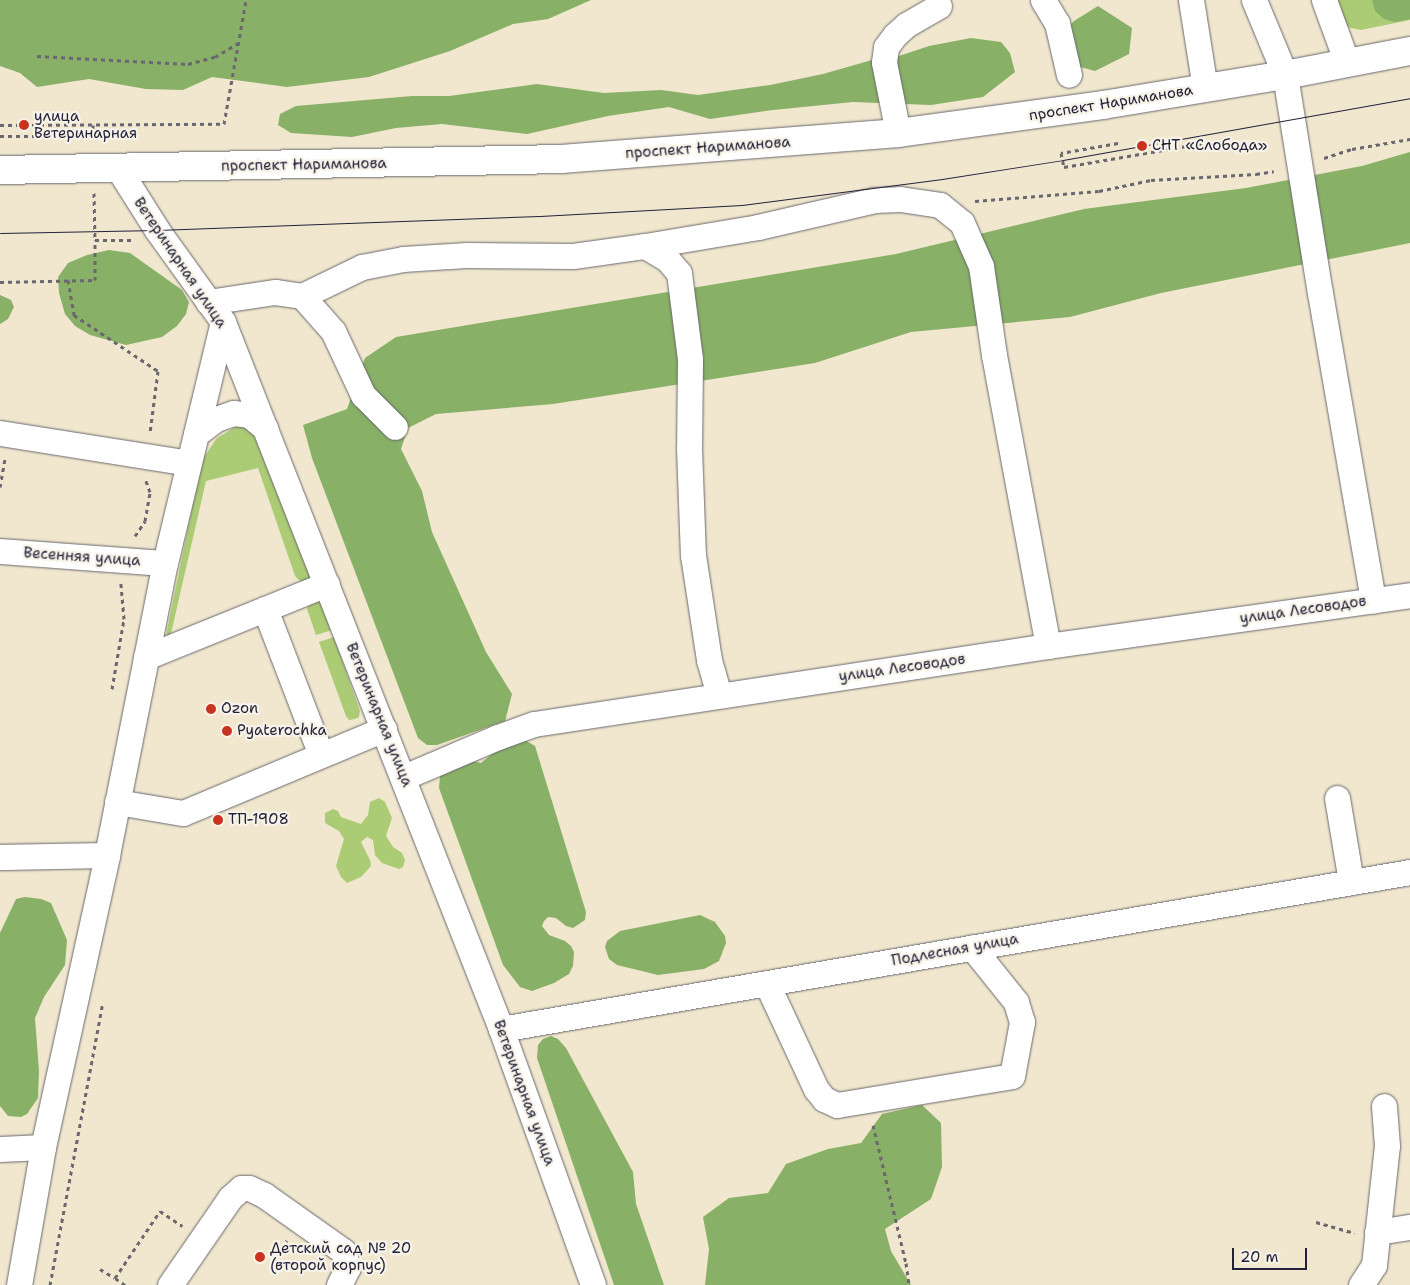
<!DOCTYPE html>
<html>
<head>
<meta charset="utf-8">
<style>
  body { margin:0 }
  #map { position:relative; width:1410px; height:1285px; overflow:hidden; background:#f0e7ce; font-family:"Shantell Sans",sans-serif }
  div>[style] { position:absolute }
  .green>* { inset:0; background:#abcc74 }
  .forest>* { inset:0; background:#88b066 }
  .path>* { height:3px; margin-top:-1.5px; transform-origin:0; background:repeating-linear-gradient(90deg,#6a676e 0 4px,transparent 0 8px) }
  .roads { filter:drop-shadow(0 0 1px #6a676e) drop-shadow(0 0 1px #6a676e) }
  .minor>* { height:25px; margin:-12.5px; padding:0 12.5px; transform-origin:12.5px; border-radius:12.5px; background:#fff }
  .major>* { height:28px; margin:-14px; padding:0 14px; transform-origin:14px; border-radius:14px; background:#fff }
  .tram>* { height:1px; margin:-0.5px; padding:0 0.5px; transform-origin:0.5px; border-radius:0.5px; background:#22223b }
  .dots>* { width:14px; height:14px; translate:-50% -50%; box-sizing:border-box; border:2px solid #f7f3e8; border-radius:50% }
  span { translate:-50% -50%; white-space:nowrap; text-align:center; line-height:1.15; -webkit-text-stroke:4.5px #f7f3e8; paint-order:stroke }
  .street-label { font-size:15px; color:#22223b }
  .poi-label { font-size:15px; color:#22223b }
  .left { translate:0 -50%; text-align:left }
  .scale { position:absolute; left:1232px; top:1248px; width:75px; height:22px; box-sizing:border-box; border:2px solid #22223b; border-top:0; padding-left:6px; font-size:15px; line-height:18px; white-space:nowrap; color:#22223b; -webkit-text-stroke:4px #f7f3e8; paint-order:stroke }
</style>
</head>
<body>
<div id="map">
  <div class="green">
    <i style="clip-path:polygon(1327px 0,1410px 0,1410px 20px,1361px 30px,1351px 28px,1342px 23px)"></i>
    <i style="clip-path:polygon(237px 426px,251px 427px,313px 577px,301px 582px,295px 576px,258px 468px,206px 481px,170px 638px,167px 636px,167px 630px,202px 460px,217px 438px)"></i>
    <i style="clip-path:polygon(316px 601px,321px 603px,332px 630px,316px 635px,307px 609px,309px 604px)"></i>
    <i style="clip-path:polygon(334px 637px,360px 711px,359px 717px,355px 719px,349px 720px,346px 716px,319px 642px)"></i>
    <i style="clip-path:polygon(379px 798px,385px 802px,392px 818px,386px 836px,393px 847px,402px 853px,405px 860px,403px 867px,399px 869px,382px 863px,375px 855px,373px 840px,367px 837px,361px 842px,370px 860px,371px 866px,361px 877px,347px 883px,341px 877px,336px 866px,344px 839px,339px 831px,325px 823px,325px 813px,333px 809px,338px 811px,341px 817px,361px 824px,368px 815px,370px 802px)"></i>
  </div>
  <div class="forest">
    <i style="clip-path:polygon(0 0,591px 0,548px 19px,513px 24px,450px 51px,369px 77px,287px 87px,212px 77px,183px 90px,146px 89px,89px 79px,37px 87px,20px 73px,0 66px)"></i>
    <i style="clip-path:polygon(1372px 0,1410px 0,1410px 19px,1395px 22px,1384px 19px,1375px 11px)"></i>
    <i style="clip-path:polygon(1098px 6px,1132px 28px,1129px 54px,1095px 71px,1055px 60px,1052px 43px,1074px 21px)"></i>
    <i style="clip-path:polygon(971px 38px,1001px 42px,1010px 53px,1015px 72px,983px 97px,931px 105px,853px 102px,773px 110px,710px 119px,669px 107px,608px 116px,527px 134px,442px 124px,396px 128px,352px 137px,291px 133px,278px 125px,280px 114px,296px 106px,412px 96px,449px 96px,537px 84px,604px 93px,661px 90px,698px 95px,770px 85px,823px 74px,886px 56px,899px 56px,929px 46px)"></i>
    <i style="clip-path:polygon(1410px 152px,1410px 243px,1161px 293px,1070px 317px,911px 332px,815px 363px,553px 404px,436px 414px,408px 428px,401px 449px,422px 491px,432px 532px,486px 652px,512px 694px,505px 721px,437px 745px,427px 745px,418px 738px,312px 458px,303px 425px,347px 409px,365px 358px,396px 337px,896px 254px,1084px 209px,1246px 188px,1362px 166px)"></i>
    <i style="clip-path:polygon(109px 250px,130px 253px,182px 290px,189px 302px,186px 314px,177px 326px,162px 337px,126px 345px,90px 335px,75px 326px,65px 314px,59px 293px,58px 277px,68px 263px,87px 255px)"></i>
    <i style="clip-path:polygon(0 295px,11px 300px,14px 307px,8px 319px,0 324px)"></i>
    <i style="clip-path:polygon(523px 739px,535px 746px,586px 912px,585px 920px,573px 928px,566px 926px,556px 918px,548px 917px,544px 921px,542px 926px,549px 935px,565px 941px,571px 946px,574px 952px,573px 966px,569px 974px,554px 983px,532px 991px,520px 987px,503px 965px,439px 788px,440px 776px,443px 769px,468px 760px,481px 763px,498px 749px)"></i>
    <i style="clip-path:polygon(25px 897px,41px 899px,51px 903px,67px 940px,65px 965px,44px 997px,35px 1018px,39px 1071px,38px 1098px,27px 1114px,21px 1117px,8px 1116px,0 1106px,0 933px,16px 899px)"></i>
    <i style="clip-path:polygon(700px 915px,715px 922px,725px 936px,726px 943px,719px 961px,704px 969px,658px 975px,617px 965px,609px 959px,605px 947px,607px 941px,620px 931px)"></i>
    <i style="clip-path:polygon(551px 1036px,558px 1039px,566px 1048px,633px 1172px,636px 1204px,664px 1285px,614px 1285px,537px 1058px,538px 1045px,543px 1039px)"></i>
    <i style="clip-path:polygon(922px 1105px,941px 1123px,942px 1167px,931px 1199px,885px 1229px,891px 1251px,911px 1285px,705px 1285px,709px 1249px,703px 1217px,729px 1198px,768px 1193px,786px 1164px,828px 1149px,861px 1143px,882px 1114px)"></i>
  </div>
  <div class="path">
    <i style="left:37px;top:56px;width:151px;rotate:3deg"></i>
    <i style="left:188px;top:64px;width:28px;rotate:-15deg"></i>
    <i style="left:215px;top:57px;width:26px;rotate:-31deg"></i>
    <i style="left:0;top:125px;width:224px;rotate:-0.3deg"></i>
    <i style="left:224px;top:124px;width:126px;rotate:-79.9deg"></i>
    <i style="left:0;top:136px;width:93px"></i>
    <i style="left:93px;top:136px;width:11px;rotate:-90deg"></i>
    <i style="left:1118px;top:143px;width:58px;rotate:170deg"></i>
    <i style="left:1061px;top:153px;width:14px;rotate:78deg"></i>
    <i style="left:1064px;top:167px;width:160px;rotate:-9.7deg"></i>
    <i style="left:1324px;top:158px;width:29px;rotate:-18deg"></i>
    <i style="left:1352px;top:149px;width:59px;rotate:-9.8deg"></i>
    <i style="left:94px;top:193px;width:47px;rotate:88.8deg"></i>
    <i style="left:95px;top:240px;width:39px"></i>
    <i style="left:975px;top:201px;width:124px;rotate:-4.6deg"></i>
    <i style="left:1099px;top:191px;width:53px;rotate:-11.9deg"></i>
    <i style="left:1151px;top:180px;width:105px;rotate:-3.3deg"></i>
    <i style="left:1256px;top:174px;width:18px;rotate:-9deg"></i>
    <i style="left:68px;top:280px;width:36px;rotate:80deg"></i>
    <i style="left:74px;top:315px;width:101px;rotate:33.7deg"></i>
    <i style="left:158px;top:371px;width:63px;rotate:97.4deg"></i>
    <i style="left:0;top:282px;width:95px;rotate:-1.2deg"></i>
    <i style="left:95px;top:280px;width:40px;rotate:-90deg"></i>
    <i style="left:0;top:487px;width:28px;rotate:-80deg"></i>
    <i style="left:135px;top:536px;width:18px;rotate:-56deg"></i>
    <i style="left:145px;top:521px;width:29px;rotate:-80deg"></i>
    <i style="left:150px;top:492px;width:12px;rotate:-110deg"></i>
    <i style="left:112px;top:689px;width:71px;rotate:-80.3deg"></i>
    <i style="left:124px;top:619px;width:36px;rotate:-95deg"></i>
    <i style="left:873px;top:1125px;width:142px;rotate:76.6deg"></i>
    <i style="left:906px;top:1263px;width:22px;rotate:82deg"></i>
    <i style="left:1316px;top:1222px;width:40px;rotate:16deg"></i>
    <i style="left:282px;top:1248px;width:9px;rotate:-58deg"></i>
    <i style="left:100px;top:1269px;width:17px;rotate:31deg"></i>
    <i style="left:50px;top:1285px;width:287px;rotate:-79.4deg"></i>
    <i style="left:125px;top:1285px;width:12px;rotate:-145deg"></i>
    <i style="left:115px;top:1278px;width:81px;rotate:-56.1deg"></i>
    <i style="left:160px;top:1211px;width:27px;rotate:34deg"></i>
  </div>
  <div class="roads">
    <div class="minor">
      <i style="left:1043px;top:0;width:27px;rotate:59deg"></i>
      <i style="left:1057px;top:23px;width:53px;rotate:77deg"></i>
      <i style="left:1191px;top:0;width:89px;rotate:81deg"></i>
      <i style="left:1254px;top:0;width:81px;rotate:67.5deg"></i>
      <i style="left:1285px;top:75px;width:221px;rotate:80.9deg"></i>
      <i style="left:1320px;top:293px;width:312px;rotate:80.2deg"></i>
      <i style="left:1324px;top:0;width:67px;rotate:69.9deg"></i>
      <i style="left:898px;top:133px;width:72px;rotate:-101.2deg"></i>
      <i style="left:884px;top:62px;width:15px;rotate:-82deg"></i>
      <i style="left:886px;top:47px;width:15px;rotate:-53deg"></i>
      <i style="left:895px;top:35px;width:15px;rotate:-42deg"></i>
      <i style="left:906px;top:25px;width:38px;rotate:-30deg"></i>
      <i style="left:118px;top:168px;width:73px;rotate:57.8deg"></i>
      <i style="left:157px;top:230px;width:113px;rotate:54.3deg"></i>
      <i style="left:223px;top:322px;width:760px;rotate:68.53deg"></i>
      <i style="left:501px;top:1029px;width:272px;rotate:70.2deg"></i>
      <i style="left:645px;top:246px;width:115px;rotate:-9.5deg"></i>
      <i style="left:758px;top:227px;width:120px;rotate:-13deg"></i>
      <i style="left:875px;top:200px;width:25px;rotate:-2deg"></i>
      <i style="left:900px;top:199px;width:40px;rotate:8.5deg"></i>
      <i style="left:940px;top:205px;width:28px;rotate:39deg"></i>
      <i style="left:962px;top:223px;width:47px;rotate:66.2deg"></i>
      <i style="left:981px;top:266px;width:90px;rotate:81.7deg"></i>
      <i style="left:994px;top:355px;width:296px;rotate:79.5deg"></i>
      <i style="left:302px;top:296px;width:47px;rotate:48.5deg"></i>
      <i style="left:333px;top:331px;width:71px;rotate:64.9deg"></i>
      <i style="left:363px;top:395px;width:45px;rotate:45deg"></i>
      <i style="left:208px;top:302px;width:68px;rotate:-8.5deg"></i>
      <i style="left:275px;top:292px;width:27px;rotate:8deg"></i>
      <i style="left:302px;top:296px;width:67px;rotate:-25.8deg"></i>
      <i style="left:362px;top:267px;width:42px;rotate:-11deg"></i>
      <i style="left:403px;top:259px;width:63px;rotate:-3.6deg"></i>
      <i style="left:466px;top:255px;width:107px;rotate:0.5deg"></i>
      <i style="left:573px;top:256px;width:73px;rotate:-7.9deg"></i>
      <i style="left:645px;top:246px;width:27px;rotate:31deg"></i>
      <i style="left:668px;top:260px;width:17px;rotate:50deg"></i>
      <i style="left:679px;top:273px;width:87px;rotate:82.7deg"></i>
      <i style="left:690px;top:359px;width:89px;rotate:90.6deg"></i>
      <i style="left:689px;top:448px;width:107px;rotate:87.9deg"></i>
      <i style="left:693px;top:555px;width:106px;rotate:81.3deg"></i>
      <i style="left:709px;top:660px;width:36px;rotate:74deg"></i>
      <i style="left:0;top:433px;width:191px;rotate:9deg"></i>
      <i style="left:196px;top:434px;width:25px;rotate:-37deg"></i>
      <i style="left:216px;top:419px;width:18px;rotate:-19deg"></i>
      <i style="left:233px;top:413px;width:16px;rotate:7deg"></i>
      <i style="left:249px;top:415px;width:21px;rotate:39deg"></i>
      <i style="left:0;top:551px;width:165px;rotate:4.2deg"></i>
      <i style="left:265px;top:609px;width:156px;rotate:69deg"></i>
      <i style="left:146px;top:657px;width:195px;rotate:-22deg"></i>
      <i style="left:404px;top:777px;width:102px;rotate:-23.1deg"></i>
      <i style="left:498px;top:737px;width:38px;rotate:-20deg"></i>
      <i style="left:534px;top:724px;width:520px;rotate:-8.63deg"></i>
      <i style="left:1048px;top:646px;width:366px;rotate:-8deg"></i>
      <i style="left:1337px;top:798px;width:85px;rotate:80.5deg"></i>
      <i style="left:117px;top:802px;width:67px;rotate:9.5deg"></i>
      <i style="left:183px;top:813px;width:218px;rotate:-22.7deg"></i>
      <i style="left:0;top:857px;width:107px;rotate:-1.1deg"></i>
      <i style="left:767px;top:984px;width:116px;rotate:65deg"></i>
      <i style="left:816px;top:1089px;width:13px;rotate:51deg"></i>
      <i style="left:824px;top:1099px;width:14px;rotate:25deg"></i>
      <i style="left:837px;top:1105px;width:177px;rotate:-9.4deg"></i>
      <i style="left:1012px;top:1076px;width:55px;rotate:-79.5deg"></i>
      <i style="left:1022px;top:1022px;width:21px;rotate:-107deg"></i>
      <i style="left:1016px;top:1002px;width:70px;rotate:-128.7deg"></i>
      <i style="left:501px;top:1029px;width:922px;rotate:-9.8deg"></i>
      <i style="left:0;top:1149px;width:43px;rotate:-2.7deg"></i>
      <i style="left:1377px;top:1232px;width:33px;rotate:-9deg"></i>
      <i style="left:19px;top:1285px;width:140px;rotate:-80.1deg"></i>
      <i style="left:43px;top:1147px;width:299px;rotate:-77.6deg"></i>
      <i style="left:107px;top:855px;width:298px;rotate:-78.8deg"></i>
      <i style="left:165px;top:563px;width:248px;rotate:-76.5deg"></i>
      <i style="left:170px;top:1285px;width:106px;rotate:-55.4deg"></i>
      <i style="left:230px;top:1198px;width:15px;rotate:-42deg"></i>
      <i style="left:241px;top:1188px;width:8px"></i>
      <i style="left:249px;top:1188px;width:17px;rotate:25deg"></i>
      <i style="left:264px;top:1195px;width:97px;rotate:35.3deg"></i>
      <i style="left:343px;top:1251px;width:17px;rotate:73deg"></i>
      <i style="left:348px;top:1267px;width:20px;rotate:117deg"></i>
      <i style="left:1361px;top:1285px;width:24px;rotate:-57deg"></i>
      <i style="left:1374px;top:1265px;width:120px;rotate:-83.8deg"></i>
      <i style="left:1387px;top:1146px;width:40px;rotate:-94.3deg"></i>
    </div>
    <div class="major">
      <i style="left:0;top:170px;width:562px;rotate:-1.12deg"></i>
      <i style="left:562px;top:159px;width:337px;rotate:-4.4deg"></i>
      <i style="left:898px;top:133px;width:207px;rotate:-7.8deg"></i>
      <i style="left:1103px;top:105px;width:184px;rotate:-9.4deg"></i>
      <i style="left:1285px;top:75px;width:127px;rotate:-10.9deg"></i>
    </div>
  </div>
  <div class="tram">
    <i style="left:0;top:233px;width:157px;rotate:-1.1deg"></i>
    <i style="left:157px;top:230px;width:383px;rotate:-2.1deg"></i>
    <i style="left:540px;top:216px;width:202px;rotate:-3.1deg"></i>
    <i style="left:742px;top:205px;width:202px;rotate:-7.4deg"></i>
    <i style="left:942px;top:179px;width:122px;rotate:-8.9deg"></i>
    <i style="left:1063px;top:160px;width:352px;rotate:-10.1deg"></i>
  </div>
  <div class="dots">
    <i style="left:24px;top:125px;background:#c8321e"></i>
    <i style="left:1142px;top:146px;background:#c8321e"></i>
    <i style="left:211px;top:709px;background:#c8321e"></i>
    <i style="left:227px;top:731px;background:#c8321e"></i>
    <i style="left:218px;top:820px;background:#c8321e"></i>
    <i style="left:260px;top:1257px;background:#c8321e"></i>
  </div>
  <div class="street-label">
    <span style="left:1111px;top:103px;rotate:-9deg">проспект Нариманова</span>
    <span style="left:708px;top:148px;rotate:-4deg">проспект Нариманова</span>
    <span style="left:304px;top:165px;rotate:-1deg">проспект Нариманова</span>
    <span style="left:180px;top:263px;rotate:56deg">Ветеринарная улица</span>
    <span style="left:82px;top:557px;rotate:4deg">Весенняя улица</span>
    <span style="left:1303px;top:610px;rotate:-8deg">улица Лесоводов</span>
    <span style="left:902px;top:668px;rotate:-8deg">улица Лесоводов</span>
    <span style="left:379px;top:715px;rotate:68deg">Ветеринарная улица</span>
    <span style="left:955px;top:950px;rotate:-10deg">Подлесная улица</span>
    <span style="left:524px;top:1093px;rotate:70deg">Ветеринарная улица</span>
  </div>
  <div class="poi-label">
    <span class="left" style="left:34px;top:125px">улица<br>Ветеринарная</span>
    <span class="left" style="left:1152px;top:146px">СНТ «Слобода»</span>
    <span class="left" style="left:221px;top:709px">Ozon</span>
    <span class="left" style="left:237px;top:731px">Pyaterochka</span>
    <span class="left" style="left:228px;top:820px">ТП-1908</span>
    <span class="left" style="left:270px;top:1257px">Детский сад № 20<br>(второй корпус)</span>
  </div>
  <div class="scale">20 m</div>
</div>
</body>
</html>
